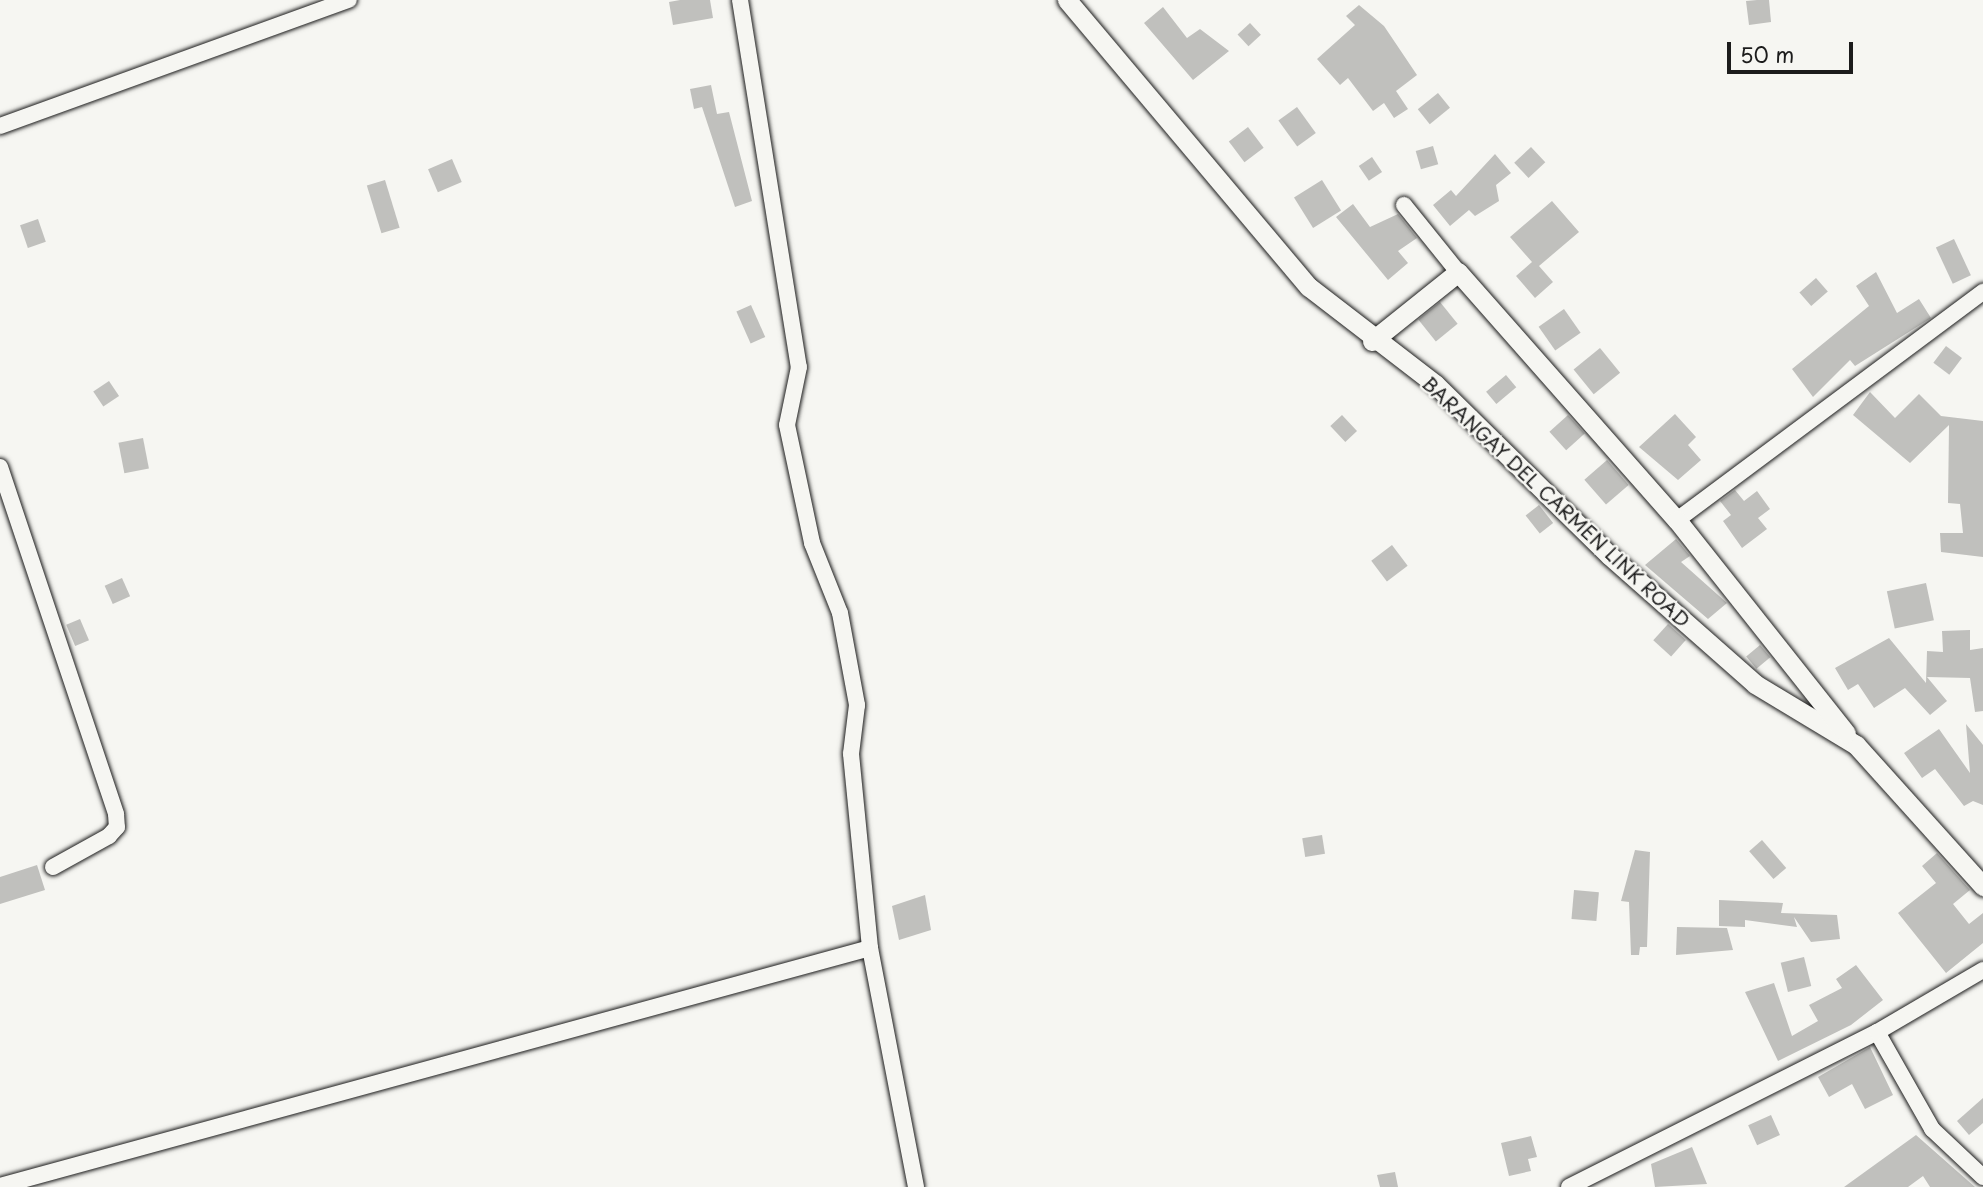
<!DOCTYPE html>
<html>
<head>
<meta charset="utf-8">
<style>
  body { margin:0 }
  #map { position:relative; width:1983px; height:1187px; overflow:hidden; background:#f6f6f2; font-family:"Playpen Sans",sans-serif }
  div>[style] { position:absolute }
  .building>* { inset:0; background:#c0c0bd; transform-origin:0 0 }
  .roads { filter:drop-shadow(0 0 2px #1c1c1c) drop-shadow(0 0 2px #1c1c1c) }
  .minor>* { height:16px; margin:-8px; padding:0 8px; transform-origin:8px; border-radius:8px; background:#f6f6f2 }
  .tertiary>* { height:19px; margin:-9.5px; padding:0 9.5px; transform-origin:9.5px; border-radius:9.5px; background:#f6f6f2 }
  span { translate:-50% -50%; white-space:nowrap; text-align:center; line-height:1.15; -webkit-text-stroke:5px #f6f6f2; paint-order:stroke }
  .street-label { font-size:19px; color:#1c1c1c }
  .scale { position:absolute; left:1727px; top:42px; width:126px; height:32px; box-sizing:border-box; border:4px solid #1c1c1c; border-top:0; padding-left:9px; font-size:21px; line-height:24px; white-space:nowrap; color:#1c1c1c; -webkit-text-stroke:5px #f6f6f2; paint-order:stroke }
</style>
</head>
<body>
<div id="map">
  <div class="building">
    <i style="clip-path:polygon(680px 0,710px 0,713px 18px,673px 25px,669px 2px)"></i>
    <i style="clip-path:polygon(1757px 0,1769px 0,1771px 22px,1749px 25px,1746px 1px)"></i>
    <i style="clip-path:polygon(1359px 5px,1384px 26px,1417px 75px,1396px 91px,1408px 109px,1394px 118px,1384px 103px,1373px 111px,1348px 78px,1340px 85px,1317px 59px,1355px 25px,1346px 16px)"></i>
    <i style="clip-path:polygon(1163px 7px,1187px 38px,1200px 29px,1229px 51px,1193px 80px,1144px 23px)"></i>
    <i style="left:1250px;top:23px;width:16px;height:17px;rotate:47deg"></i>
    <i style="clip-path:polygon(711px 85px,717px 114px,729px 112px,752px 201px,735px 207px,702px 107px,694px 109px,690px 89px)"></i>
    <i style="left:1438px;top:93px;width:19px;height:26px;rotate:51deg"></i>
    <i style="left:1297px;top:107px;width:32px;height:23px;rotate:54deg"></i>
    <i style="left:1248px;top:127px;width:26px;height:24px;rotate:53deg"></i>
    <i style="left:1433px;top:146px;width:19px;height:18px;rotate:74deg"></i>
    <i style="left:1531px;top:147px;width:21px;height:23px;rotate:47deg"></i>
    <i style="clip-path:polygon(1495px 154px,1511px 173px,1496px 185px,1499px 201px,1475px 216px,1469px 210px,1450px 226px,1433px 205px,1451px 190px,1456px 196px)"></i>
    <i style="left:1372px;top:157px;width:18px;height:16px;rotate:56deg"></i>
    <i style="left:452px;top:159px;width:25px;height:26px;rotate:67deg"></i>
    <i style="left:385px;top:180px;width:50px;height:19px;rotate:73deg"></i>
    <i style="left:1322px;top:180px;width:36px;height:33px;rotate:58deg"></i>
    <i style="clip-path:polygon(1552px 201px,1579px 232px,1539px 266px,1553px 282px,1535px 298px,1516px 276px,1532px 262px,1510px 237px)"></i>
    <i style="clip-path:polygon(1353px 204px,1370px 227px,1398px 214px,1417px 238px,1398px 251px,1408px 263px,1388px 280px,1336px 217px)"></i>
    <i style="left:38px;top:219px;width:24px;height:19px;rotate:71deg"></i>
    <i style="left:1954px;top:239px;width:40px;height:20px;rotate:65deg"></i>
    <i style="clip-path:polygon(1876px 272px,1897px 313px,1919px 299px,1931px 318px,1855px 366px,1850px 360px,1813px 397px,1792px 369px,1869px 306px,1856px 286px)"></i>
    <i style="left:1816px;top:278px;width:18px;height:22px;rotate:49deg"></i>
    <i style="left:1440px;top:302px;width:28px;height:28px;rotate:51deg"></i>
    <i style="left:751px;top:305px;width:35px;height:16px;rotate:66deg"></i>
    <i style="left:1564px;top:309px;width:29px;height:31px;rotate:55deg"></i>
    <i style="left:1946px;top:346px;width:20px;height:21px;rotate:37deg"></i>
    <i style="left:1600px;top:348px;width:32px;height:34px;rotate:51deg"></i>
    <i style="left:1506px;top:375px;width:16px;height:26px;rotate:50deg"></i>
    <i style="left:109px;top:381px;width:18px;height:19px;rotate:56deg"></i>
    <i style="clip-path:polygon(1870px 392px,1895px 418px,1919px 394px,1941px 416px,1983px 421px,1983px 557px,1941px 552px,1940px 533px,1963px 533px,1960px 504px,1948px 503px,1949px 425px,1910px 463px,1853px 415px)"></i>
    <i style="clip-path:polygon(1675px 414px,1696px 437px,1688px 445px,1701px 460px,1678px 480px,1639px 447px)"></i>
    <i style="left:1342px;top:415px;width:22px;height:16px;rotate:47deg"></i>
    <i style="left:1568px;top:415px;width:25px;height:25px;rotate:48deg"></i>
    <i style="left:143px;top:438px;width:31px;height:25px;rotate:79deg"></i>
    <i style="left:1607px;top:460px;width:33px;height:30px;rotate:49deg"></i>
    <i style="clip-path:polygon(1735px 490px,1744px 501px,1757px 491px,1770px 509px,1758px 518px,1767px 529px,1742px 548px,1723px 521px,1731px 515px,1720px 501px)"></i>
    <i style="left:1539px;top:505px;width:23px;height:17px;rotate:52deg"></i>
    <i style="clip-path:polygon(1676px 539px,1690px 556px,1681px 562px,1727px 603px,1708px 619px,1645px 565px)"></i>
    <i style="left:1392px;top:545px;width:26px;height:26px;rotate:53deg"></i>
    <i style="left:122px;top:578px;width:20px;height:19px;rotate:66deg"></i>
    <i style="left:1926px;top:583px;width:38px;height:40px;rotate:78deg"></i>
    <i style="left:80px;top:619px;width:23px;height:15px;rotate:67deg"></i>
    <i style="left:1668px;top:624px;width:24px;height:22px;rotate:42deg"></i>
    <i style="clip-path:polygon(1970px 630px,1970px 650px,1983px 648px,1983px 711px,1975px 712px,1970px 678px,1927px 677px,1947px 701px,1930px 715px,1905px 688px,1874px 708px,1858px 684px,1848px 690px,1835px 668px,1889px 638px,1926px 683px,1927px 651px,1943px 652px,1942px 631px)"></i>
    <i style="left:1760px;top:645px;width:16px;height:18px;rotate:50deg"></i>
    <i style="clip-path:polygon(1966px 724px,1983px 745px,1983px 805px,1973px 801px,1964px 806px,1935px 769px,1922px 778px,1904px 753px,1939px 729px,1970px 773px)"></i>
    <i style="left:1322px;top:835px;width:19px;height:20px;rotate:81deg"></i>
    <i style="left:1762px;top:840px;width:37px;height:17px;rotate:49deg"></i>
    <i style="clip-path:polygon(1635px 850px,1650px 852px,1647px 947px,1640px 947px,1639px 955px,1631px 955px,1629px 902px,1621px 901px)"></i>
    <i style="clip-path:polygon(1937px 853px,1970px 890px,1953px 904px,1969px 924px,1983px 913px,1983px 943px,1946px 973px,1898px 913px,1936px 883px,1922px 866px)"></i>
    <i style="clip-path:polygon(37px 865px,45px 890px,0 904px,0 877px)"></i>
    <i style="left:1574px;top:890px;width:25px;height:29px;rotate:5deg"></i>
    <i style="clip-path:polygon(925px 895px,931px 930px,899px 940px,892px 906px)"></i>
    <i style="clip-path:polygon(1719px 900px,1783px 903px,1781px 913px,1837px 915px,1840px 939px,1811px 942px,1794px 917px,1797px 927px,1745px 920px,1745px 927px,1719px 926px)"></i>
    <i style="clip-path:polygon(1677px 927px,1727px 928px,1733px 950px,1676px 955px)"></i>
    <i style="left:1804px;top:957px;width:30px;height:24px;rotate:76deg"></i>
    <i style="clip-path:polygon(1856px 965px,1883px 1000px,1851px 1025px,1778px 1061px,1745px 992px,1774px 983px,1792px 1036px,1818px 1021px,1809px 1005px,1842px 988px,1836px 979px)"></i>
    <i style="clip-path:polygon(1870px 1047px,1893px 1095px,1865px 1109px,1852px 1084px,1829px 1097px,1818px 1077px)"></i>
    <i style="clip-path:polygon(1983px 1098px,1983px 1123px,1969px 1135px,1957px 1121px)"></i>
    <i style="left:1771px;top:1115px;width:22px;height:25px;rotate:66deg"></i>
    <i style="clip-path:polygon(1916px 1135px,1975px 1187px,1930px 1187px,1923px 1176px,1908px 1187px,1844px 1187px)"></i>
    <i style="clip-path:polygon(1531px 1136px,1537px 1157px,1528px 1159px,1531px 1171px,1509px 1176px,1501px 1143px)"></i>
    <i style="clip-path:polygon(1692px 1147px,1707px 1184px,1655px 1187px,1651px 1164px)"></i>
    <i style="clip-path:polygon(1395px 1172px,1398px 1187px,1380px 1187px,1377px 1175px)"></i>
  </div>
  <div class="roads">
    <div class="minor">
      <i style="left:740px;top:0;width:372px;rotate:80.9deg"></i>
      <i style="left:799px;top:367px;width:59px;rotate:101.7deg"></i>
      <i style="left:787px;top:425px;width:121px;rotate:78deg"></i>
      <i style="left:812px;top:543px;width:75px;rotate:68.2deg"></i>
      <i style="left:840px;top:613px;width:94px;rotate:79.5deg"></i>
      <i style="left:857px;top:705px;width:49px;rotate:97deg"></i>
      <i style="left:851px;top:754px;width:195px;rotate:84.4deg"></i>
      <i style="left:870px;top:948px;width:243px;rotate:79.1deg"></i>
      <i style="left:0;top:126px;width:371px;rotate:-19.9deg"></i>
      <i style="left:1404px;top:205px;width:86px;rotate:51.1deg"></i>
      <i style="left:0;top:467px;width:366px;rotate:71.5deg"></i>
      <i style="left:116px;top:814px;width:13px;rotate:86deg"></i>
      <i style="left:117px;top:827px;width:12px;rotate:132deg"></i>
      <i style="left:109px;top:836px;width:64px;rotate:151deg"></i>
      <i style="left:1677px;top:520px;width:382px;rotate:-36.7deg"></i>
      <i style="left:1877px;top:1032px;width:112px;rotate:60.4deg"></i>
      <i style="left:1932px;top:1129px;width:70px;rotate:43.3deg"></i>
      <i style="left:0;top:1186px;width:902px;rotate:-15.3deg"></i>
      <i style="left:1569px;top:1187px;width:345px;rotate:-26.7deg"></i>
      <i style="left:1877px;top:1032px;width:123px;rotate:-30.3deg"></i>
    </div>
    <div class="tertiary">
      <i style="left:1067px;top:0;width:375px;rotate:49.9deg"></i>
      <i style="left:1309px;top:287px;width:159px;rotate:37.6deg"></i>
      <i style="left:1435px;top:384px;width:245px;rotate:44.5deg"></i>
      <i style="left:1610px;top:556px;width:193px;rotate:41.4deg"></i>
      <i style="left:1755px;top:684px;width:118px;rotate:31.1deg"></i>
      <i style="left:1856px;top:745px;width:190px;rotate:48deg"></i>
      <i style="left:1372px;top:341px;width:110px;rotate:-38.7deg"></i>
      <i style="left:1458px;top:272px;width:331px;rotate:48.6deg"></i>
      <i style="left:1677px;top:520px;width:272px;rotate:51.6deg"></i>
    </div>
  </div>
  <div class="street-label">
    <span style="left:1556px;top:502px;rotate:43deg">BARANGAY DEL CARMEN LINK ROAD</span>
  </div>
  <div class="scale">50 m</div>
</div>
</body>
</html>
